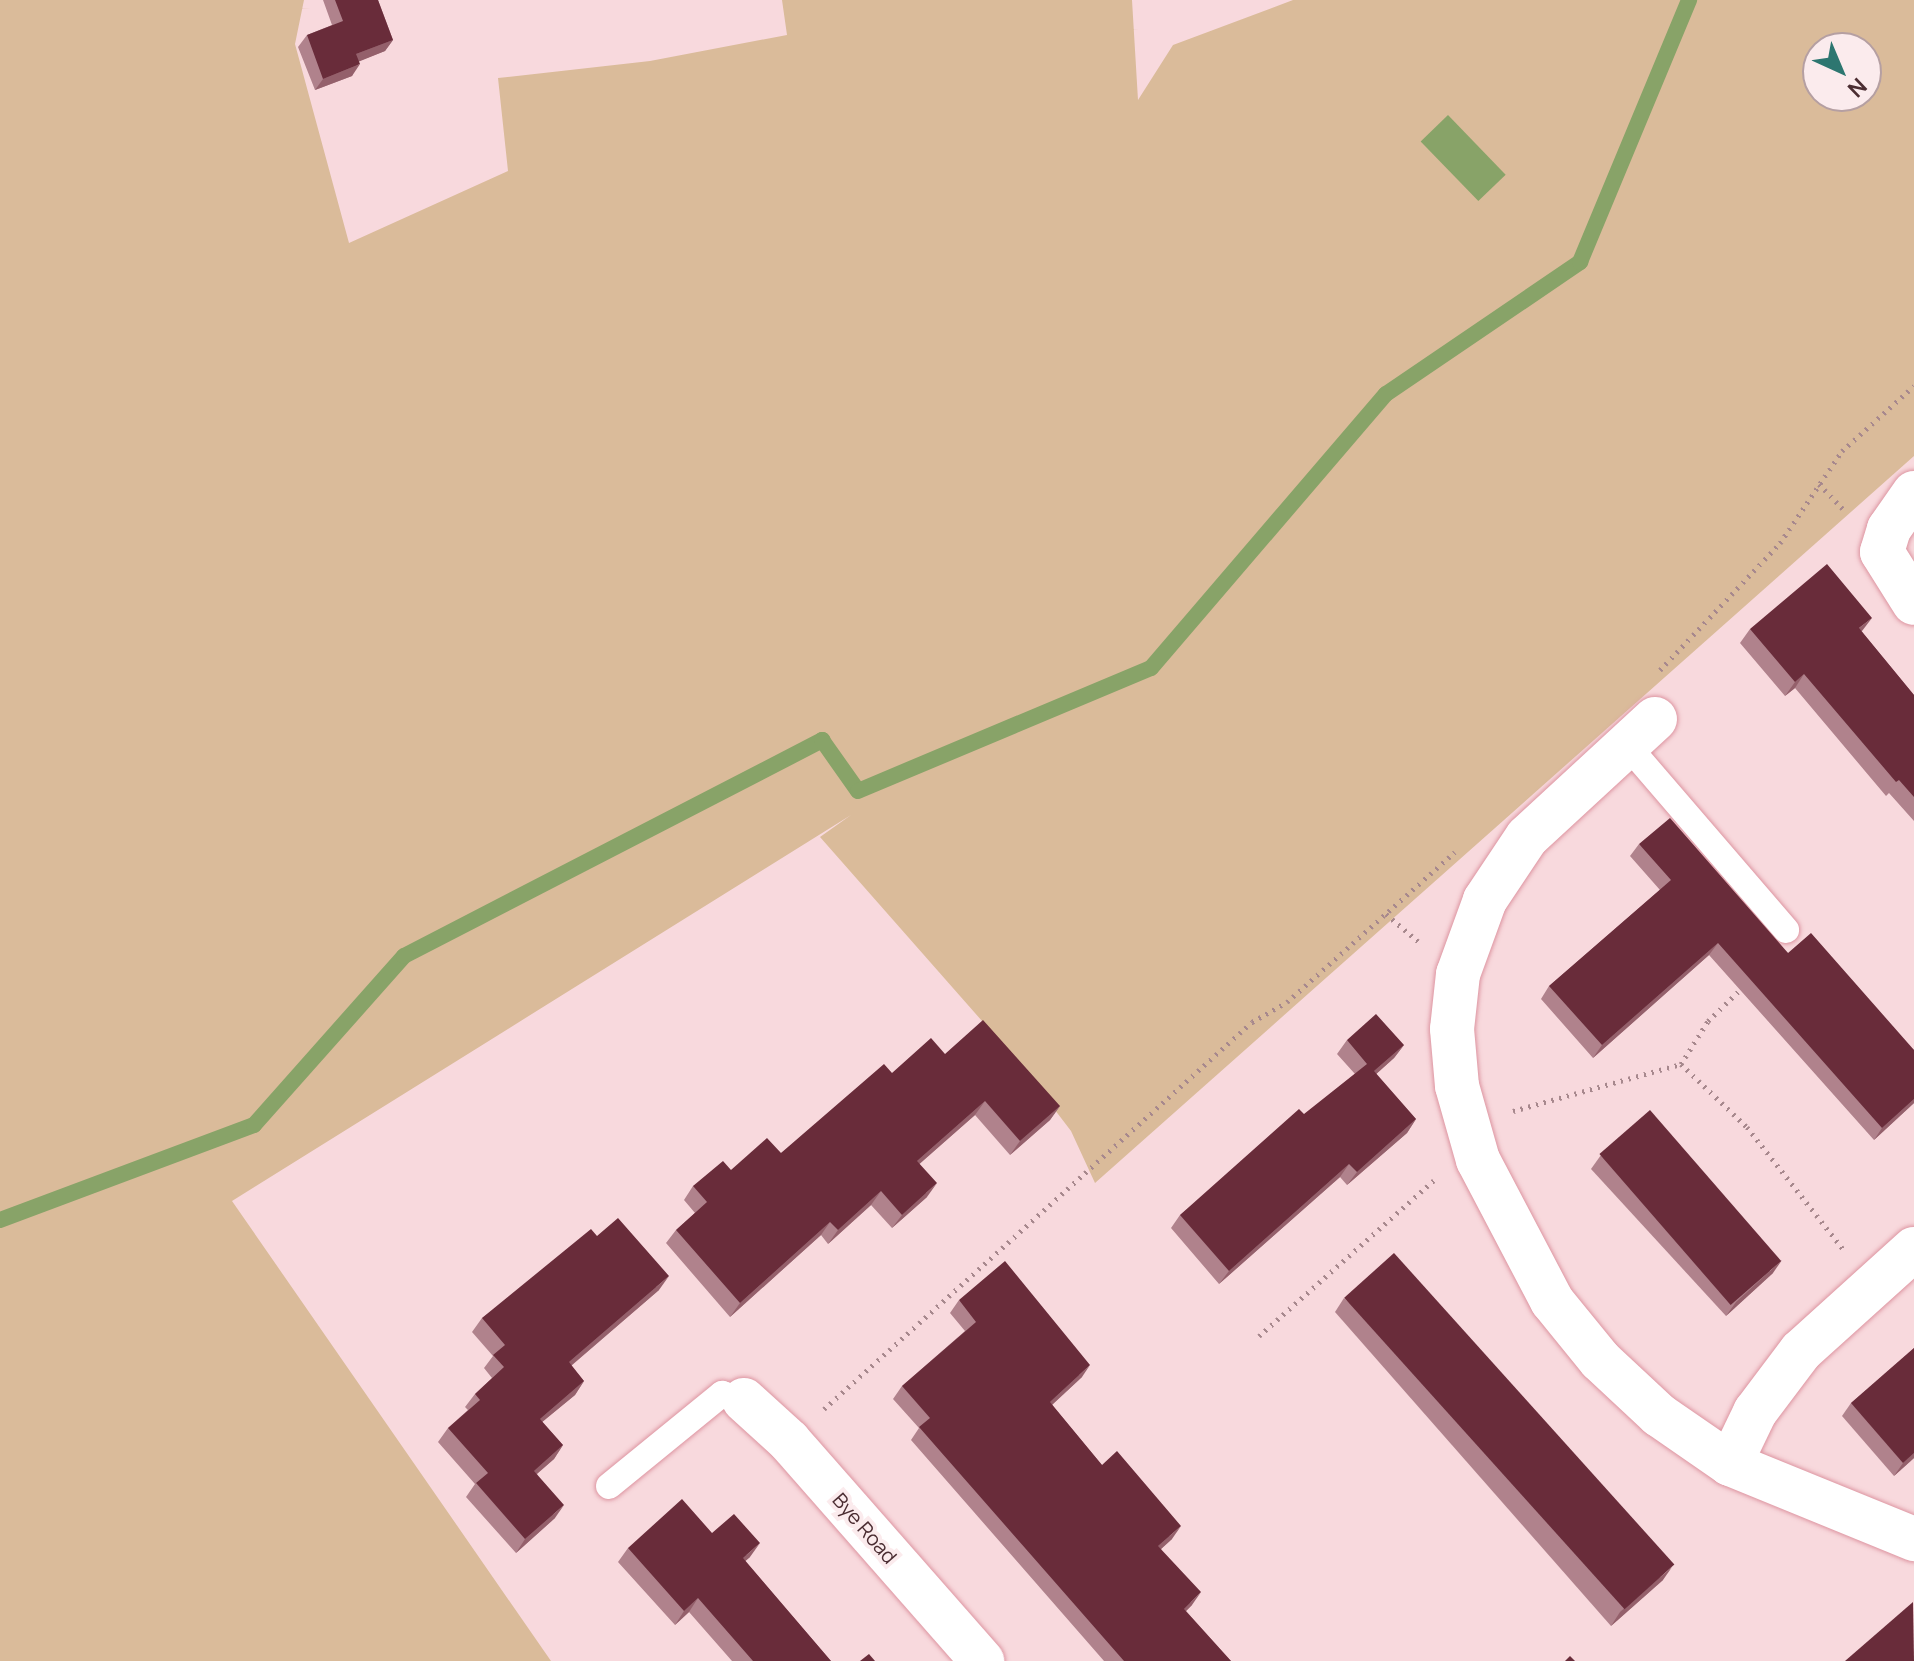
<!DOCTYPE html>
<html>
<head>
<meta charset="utf-8">
<style>
  body { margin:0 }
  #map { position:relative; width:1914px; height:1661px; overflow:hidden; background:#f8d9dd; font-family:Manrope,sans-serif }
  div>[style] { position:absolute }
  .green>* { inset:0; background:#dabb9a }
  .water>* { inset:0; background:#88a368; transform-origin:0 0 }
  .stream>* { height:16px; margin:-8px; padding:0 8px; transform-origin:8px; border-radius:8px; background:#88a368 }
  .path>* { height:5px; margin-top:-2.5px; transform-origin:0; background:repeating-linear-gradient(90deg,#a7888d 0 2px,transparent 0 8px) }
  .roads { filter:drop-shadow(0 0 2px #dd95a1) drop-shadow(0 0 2px #dd95a1) }
  .lane>* { height:26px; margin:-13px; padding:0 13px; transform-origin:13px; border-radius:13px; background:#fff }
  .street>* { height:44px; margin:-22px; padding:0 22px; transform-origin:22px; border-radius:22px; background:#fff }
  .wall>* { inset:0; background:#b0828c }
  .shaded-wall>* { inset:0; background:#94606b }
  .building>* { inset:0; background:#692c3a; transform-origin:0 0 }
  span { translate:-50% -50%; white-space:nowrap; text-align:center; line-height:1.15; -webkit-text-stroke:8px #fbebed; paint-order:stroke }
  .street-label { font-size:20px; color:#4b2d32 }
  .north { position:absolute; left:1802px; top:32px; width:80px; height:80px; box-sizing:border-box; background:#fbebed; border:2px solid #b59fa2; border-radius:50%; rotate:136deg; font-size:22px; font-weight:700; line-height:32px; text-align:center; color:#4b2d32 }
  .north::after { content:''; display:block; margin:auto; width:28px; height:36px; background:#2d7670; clip-path:polygon(50% 0,100% 100%,50% 72%,0 100%) }
</style>
</head>
<body>
<div id="map">
  <div class="green">
    <i style="clip-path:polygon(evenodd,0 0,304px 0,295px 44px,349px 243px,508px 171px,498px 78px,650px 61px,787px 35px,782px 0,1132px 0,1138px 100px,1173px 45px,1293px 0,1914px 0,1914px 456px,1095px 1183px,1071px 1131px,1019px 1063px,820px 837px,851px 815px,232px 1201px,551px 1661px,0 1661px,0 0,1818px 48px,1866px 48px,1866px 96px,1818px 96px,1818px 48px)"></i>
  </div>
  <div class="water">
    <i style="left:1448px;top:115px;width:83px;height:38px;rotate:46deg"></i>
  </div>
  <div class="stream">
    <i style="left:0;top:1220px;width:271px;rotate:-20.5deg"></i>
    <i style="left:254px;top:1125px;width:226px;rotate:-48.4deg"></i>
    <i style="left:404px;top:956px;width:471px;rotate:-27.3deg"></i>
    <i style="left:822px;top:740px;width:62px;rotate:54.8deg"></i>
    <i style="left:858px;top:791px;width:318px;rotate:-22.8deg"></i>
    <i style="left:1151px;top:668px;width:361px;rotate:-49.4deg"></i>
    <i style="left:1386px;top:394px;width:235px;rotate:-34.2deg"></i>
    <i style="left:1580px;top:262px;width:284px;rotate:-67.4deg"></i>
  </div>
  <div class="path">
    <i style="left:1819px;top:484px;width:36px;rotate:46deg"></i>
    <i style="left:1660px;top:670px;width:175px;rotate:-46.6deg"></i>
    <i style="left:1780px;top:543px;width:111px;rotate:-56deg"></i>
    <i style="left:1842px;top:451px;width:97px;rotate:-42.1deg"></i>
    <i style="left:1386px;top:914px;width:43px;rotate:40.3deg"></i>
    <i style="left:1681px;top:1064px;width:51px;rotate:-57.9deg"></i>
    <i style="left:1708px;top:1021px;width:49px;rotate:-44.2deg"></i>
    <i style="left:1513px;top:1111px;width:174px;rotate:-15.6deg"></i>
    <i style="left:1681px;top:1064px;width:91px;rotate:43.7deg"></i>
    <i style="left:1747px;top:1127px;width:155px;rotate:51.8deg"></i>
    <i style="left:1259px;top:1336px;width:234px;rotate:-41.7deg"></i>
    <i style="left:824px;top:1409px;width:577px;rotate:-42.12deg"></i>
    <i style="left:1252px;top:1022px;width:40px;rotate:-29.7deg"></i>
    <i style="left:1287px;top:1002px;width:225px;rotate:-41.8deg"></i>
  </div>
  <div class="roads">
    <div class="lane">
      <i style="left:1627px;top:745px;width:244px;rotate:49.3deg"></i>
      <i style="left:609px;top:1486px;width:146px;rotate:-39.2deg"></i>
      <i style="left:722px;top:1394px;width:23px;rotate:15deg"></i>
    </div>
    <div class="street">
      <i style="left:1914px;top:493px;width:44px;rotate:124.8deg"></i>
      <i style="left:1889px;top:529px;width:24px;rotate:107deg"></i>
      <i style="left:1882px;top:552px;width:60px;rotate:57.9deg"></i>
      <i style="left:1655px;top:719px;width:174px;rotate:137.3deg"></i>
      <i style="left:1527px;top:837px;width:76px;rotate:123.7deg"></i>
      <i style="left:1485px;top:900px;width:79px;rotate:110deg"></i>
      <i style="left:1458px;top:974px;width:55px;rotate:96.2deg"></i>
      <i style="left:1452px;top:1029px;width:57px;rotate:85deg"></i>
      <i style="left:1457px;top:1086px;width:77px;rotate:74.2deg"></i>
      <i style="left:1478px;top:1160px;width:159px;rotate:62.3deg"></i>
      <i style="left:1552px;top:1301px;width:76px;rotate:50.9deg"></i>
      <i style="left:1600px;top:1360px;width:81px;rotate:43deg"></i>
      <i style="left:1659px;top:1415px;width:86px;rotate:34.6deg"></i>
      <i style="left:1730px;top:1464px;width:199px;rotate:22.2deg"></i>
      <i style="left:744px;top:1400px;width:61px;rotate:42.3deg"></i>
      <i style="left:789px;top:1441px;width:293px;rotate:48.7deg"></i>
      <i style="left:1730px;top:1464px;width:58px;rotate:-64.3deg"></i>
      <i style="left:1755px;top:1412px;width:76px;rotate:-53deg"></i>
      <i style="left:1801px;top:1351px;width:152px;rotate:-42.1deg"></i>
    </div>
  </div>
  <div class="wall">
    <i style="clip-path:polygon(323px 0,378px 0,393px 40px,385px 51px,359px 61px,352px 76px,315px 90px,298px 47px,307px 35px,332px 25px)"></i>
    <i style="clip-path:polygon(1750px 629px,1862px 632px,1914px 695px,1914px 821px,1889px 793px,1886px 796px,1795px 688px,1785px 696px,1740px 643px)"></i>
    <i style="clip-path:polygon(1639px 844px,1788px 953px,1914px 1050px,1914px 1103px,1874px 1140px,1709px 955px,1593px 1058px,1541px 999px,1549px 986px,1660px 890px,1630px 856px)"></i>
    <i style="clip-path:polygon(1347px 1040px,1404px 1045px,1394px 1058px,1376px 1074px,1416px 1119px,1407px 1133px,1347px 1185px,1340px 1177px,1219px 1284px,1171px 1228px,1180px 1215px,1355px 1074px,1337px 1054px)"></i>
    <i style="clip-path:polygon(945px 1054px,1060px 1106px,1050px 1120px,1010px 1155px,975px 1115px,919px 1164px,927px 1197px,892px 1228px,871px 1205px,828px 1244px,821px 1235px,730px 1317px,666px 1243px,676px 1230px,695px 1213px,684px 1200px,693px 1186px,731px 1170px,781px 1153px,892px 1073px)"></i>
    <i style="clip-path:polygon(1601px 1155px,1773px 1273px,1726px 1316px,1591px 1169px)"></i>
    <i style="clip-path:polygon(597px 1236px,659px 1290px,571px 1366px,584px 1381px,575px 1395px,542px 1422px,563px 1445px,554px 1459px,537px 1474px,555px 1518px,516px 1553px,466px 1497px,475px 1484px,438px 1442px,448px 1428px,468px 1410px,465px 1407px,475px 1394px,492px 1378px,484px 1368px,493px 1356px,472px 1332px,482px 1318px)"></i>
    <i style="clip-path:polygon(1344px 1298px,1663px 1580px,1611px 1626px,1335px 1312px)"></i>
    <i style="clip-path:polygon(959px 1300px,1082px 1377px,1052px 1405px,1102px 1465px,1172px 1539px,1161px 1549px,1192px 1605px,1186px 1611px,1231px 1661px,1104px 1661px,911px 1440px,919px 1428px,893px 1399px,902px 1386px,965px 1331px,950px 1313px)"></i>
    <i style="clip-path:polygon(1914px 1348px,1914px 1458px,1894px 1476px,1842px 1416px,1851px 1403px)"></i>
    <i style="clip-path:polygon(712px 1533px,750px 1557px,745px 1561px,831px 1661px,732px 1661px,689px 1612px,675px 1625px,618px 1562px,628px 1548px)"></i>
  </div>
  <div class="shaded-wall">
    <i style="clip-path:polygon(393px 40px,385px 51px,348px 66px,356px 54px)"></i>
    <i style="clip-path:polygon(360px 64px,352px 76px,315px 90px,323px 79px)"></i>
    <i style="clip-path:polygon(1872px 618px,1862px 631px,1849px 642px,1859px 628px)"></i>
    <i style="clip-path:polygon(1804px 674px,1795px 688px,1785px 696px,1795px 682px)"></i>
    <i style="clip-path:polygon(1718px 943px,1709px 955px,1593px 1058px,1602px 1045px)"></i>
    <i style="clip-path:polygon(1404px 1045px,1394px 1058px,1364px 1085px,1374px 1071px)"></i>
    <i style="clip-path:polygon(1914px 1099px,1914px 1103px,1874px 1140px,1882px 1128px)"></i>
    <i style="clip-path:polygon(985px 1101px,975px 1115px,907px 1175px,917px 1161px)"></i>
    <i style="clip-path:polygon(1060px 1106px,1050px 1120px,1010px 1155px,1020px 1141px)"></i>
    <i style="clip-path:polygon(1416px 1119px,1407px 1133px,1347px 1185px,1357px 1172px)"></i>
    <i style="clip-path:polygon(1349px 1164px,1340px 1177px,1219px 1284px,1229px 1271px)"></i>
    <i style="clip-path:polygon(937px 1183px,927px 1197px,892px 1228px,902px 1215px)"></i>
    <i style="clip-path:polygon(881px 1191px,871px 1205px,828px 1244px,838px 1230px)"></i>
    <i style="clip-path:polygon(830px 1222px,821px 1235px,730px 1317px,740px 1303px)"></i>
    <i style="clip-path:polygon(1782px 1260px,1773px 1273px,1726px 1316px,1736px 1302px)"></i>
    <i style="clip-path:polygon(669px 1276px,659px 1290px,559px 1376px,569px 1362px)"></i>
    <i style="clip-path:polygon(1090px 1365px,1082px 1377px,1041px 1415px,1050px 1402px)"></i>
    <i style="clip-path:polygon(584px 1381px,575px 1395px,530px 1432px,540px 1419px)"></i>
    <i style="clip-path:polygon(563px 1445px,554px 1459px,525px 1484px,534px 1471px)"></i>
    <i style="clip-path:polygon(1914px 1453px,1914px 1458px,1894px 1476px,1903px 1463px)"></i>
    <i style="clip-path:polygon(564px 1505px,555px 1518px,516px 1553px,525px 1539px)"></i>
    <i style="clip-path:polygon(1181px 1526px,1172px 1539px,1150px 1559px,1158px 1546px)"></i>
    <i style="clip-path:polygon(760px 1543px,750px 1557px,733px 1572px,743px 1558px)"></i>
    <i style="clip-path:polygon(1672px 1567px,1663px 1580px,1611px 1626px,1620px 1612px)"></i>
    <i style="clip-path:polygon(1201px 1592px,1192px 1605px,1175px 1622px,1184px 1609px)"></i>
    <i style="clip-path:polygon(698px 1598px,689px 1612px,675px 1625px,684px 1611px)"></i>
  </div>
  <div class="building">
    <i style="clip-path:polygon(335px 0,378px 0,393px 40px,356px 54px,360px 64px,323px 79px,307px 35px,343px 21px)"></i>
    <i style="clip-path:polygon(1827px 564px,1872px 618px,1859px 628px,1914px 695px,1914px 797px,1899px 780px,1896px 782px,1804px 674px,1795px 682px,1750px 629px)"></i>
    <i style="clip-path:polygon(1670px 818px,1788px 953px,1811px 933px,1914px 1050px,1914px 1099px,1882px 1128px,1718px 943px,1602px 1045px,1549px 986px,1671px 880px,1639px 844px)"></i>
    <i style="clip-path:polygon(1376px 1014px,1404px 1045px,1374px 1071px,1416px 1119px,1357px 1172px,1349px 1164px,1229px 1271px,1180px 1215px,1299px 1109px,1304px 1114px,1367px 1064px,1347px 1040px)"></i>
    <i style="clip-path:polygon(983px 1020px,1060px 1106px,1020px 1141px,985px 1101px,917px 1161px,937px 1183px,902px 1215px,881px 1191px,838px 1230px,830px 1222px,740px 1303px,676px 1230px,707px 1202px,693px 1186px,723px 1161px,731px 1170px,767px 1138px,781px 1153px,884px 1064px,892px 1073px,931px 1038px,945px 1054px)"></i>
    <i style="left:1650px;top:1110px;width:200px;height:67px;rotate:49deg"></i>
    <i style="clip-path:polygon(618px 1218px,669px 1276px,569px 1362px,584px 1381px,540px 1419px,563px 1445px,534px 1471px,564px 1505px,525px 1539px,476px 1483px,488px 1473px,448px 1428px,480px 1400px,475px 1394px,504px 1367px,493px 1355px,505px 1345px,482px 1318px,591px 1229px,597px 1236px)"></i>
    <i style="left:1394px;top:1253px;width:419px;height:67px;rotate:48deg"></i>
    <i style="clip-path:polygon(1005px 1261px,1090px 1365px,1050px 1402px,1102px 1465px,1117px 1451px,1181px 1526px,1158px 1546px,1201px 1592px,1184px 1609px,1231px 1661px,1124px 1661px,919px 1427px,930px 1418px,902px 1386px,976px 1322px,959px 1300px)"></i>
    <i style="clip-path:polygon(1914px 1348px,1914px 1453px,1903px 1463px,1851px 1403px)"></i>
    <i style="clip-path:polygon(682px 1499px,712px 1533px,734px 1514px,760px 1543px,743px 1558px,831px 1661px,753px 1661px,698px 1598px,684px 1611px,628px 1548px)"></i>
    <i style="clip-path:polygon(1913px 1602px,1914px 1661px,1845px 1661px)"></i>
    <i style="clip-path:polygon(869px 1654px,875px 1661px,860px 1661px)"></i>
    <i style="clip-path:polygon(1570px 1656px,1575px 1661px,1565px 1661px)"></i>
  </div>
  <div class="street-label">
    <span style="left:865px;top:1528px;rotate:49deg">Bye Road</span>
  </div>
  <div class="north">N</div>
</div>
</body>
</html>
